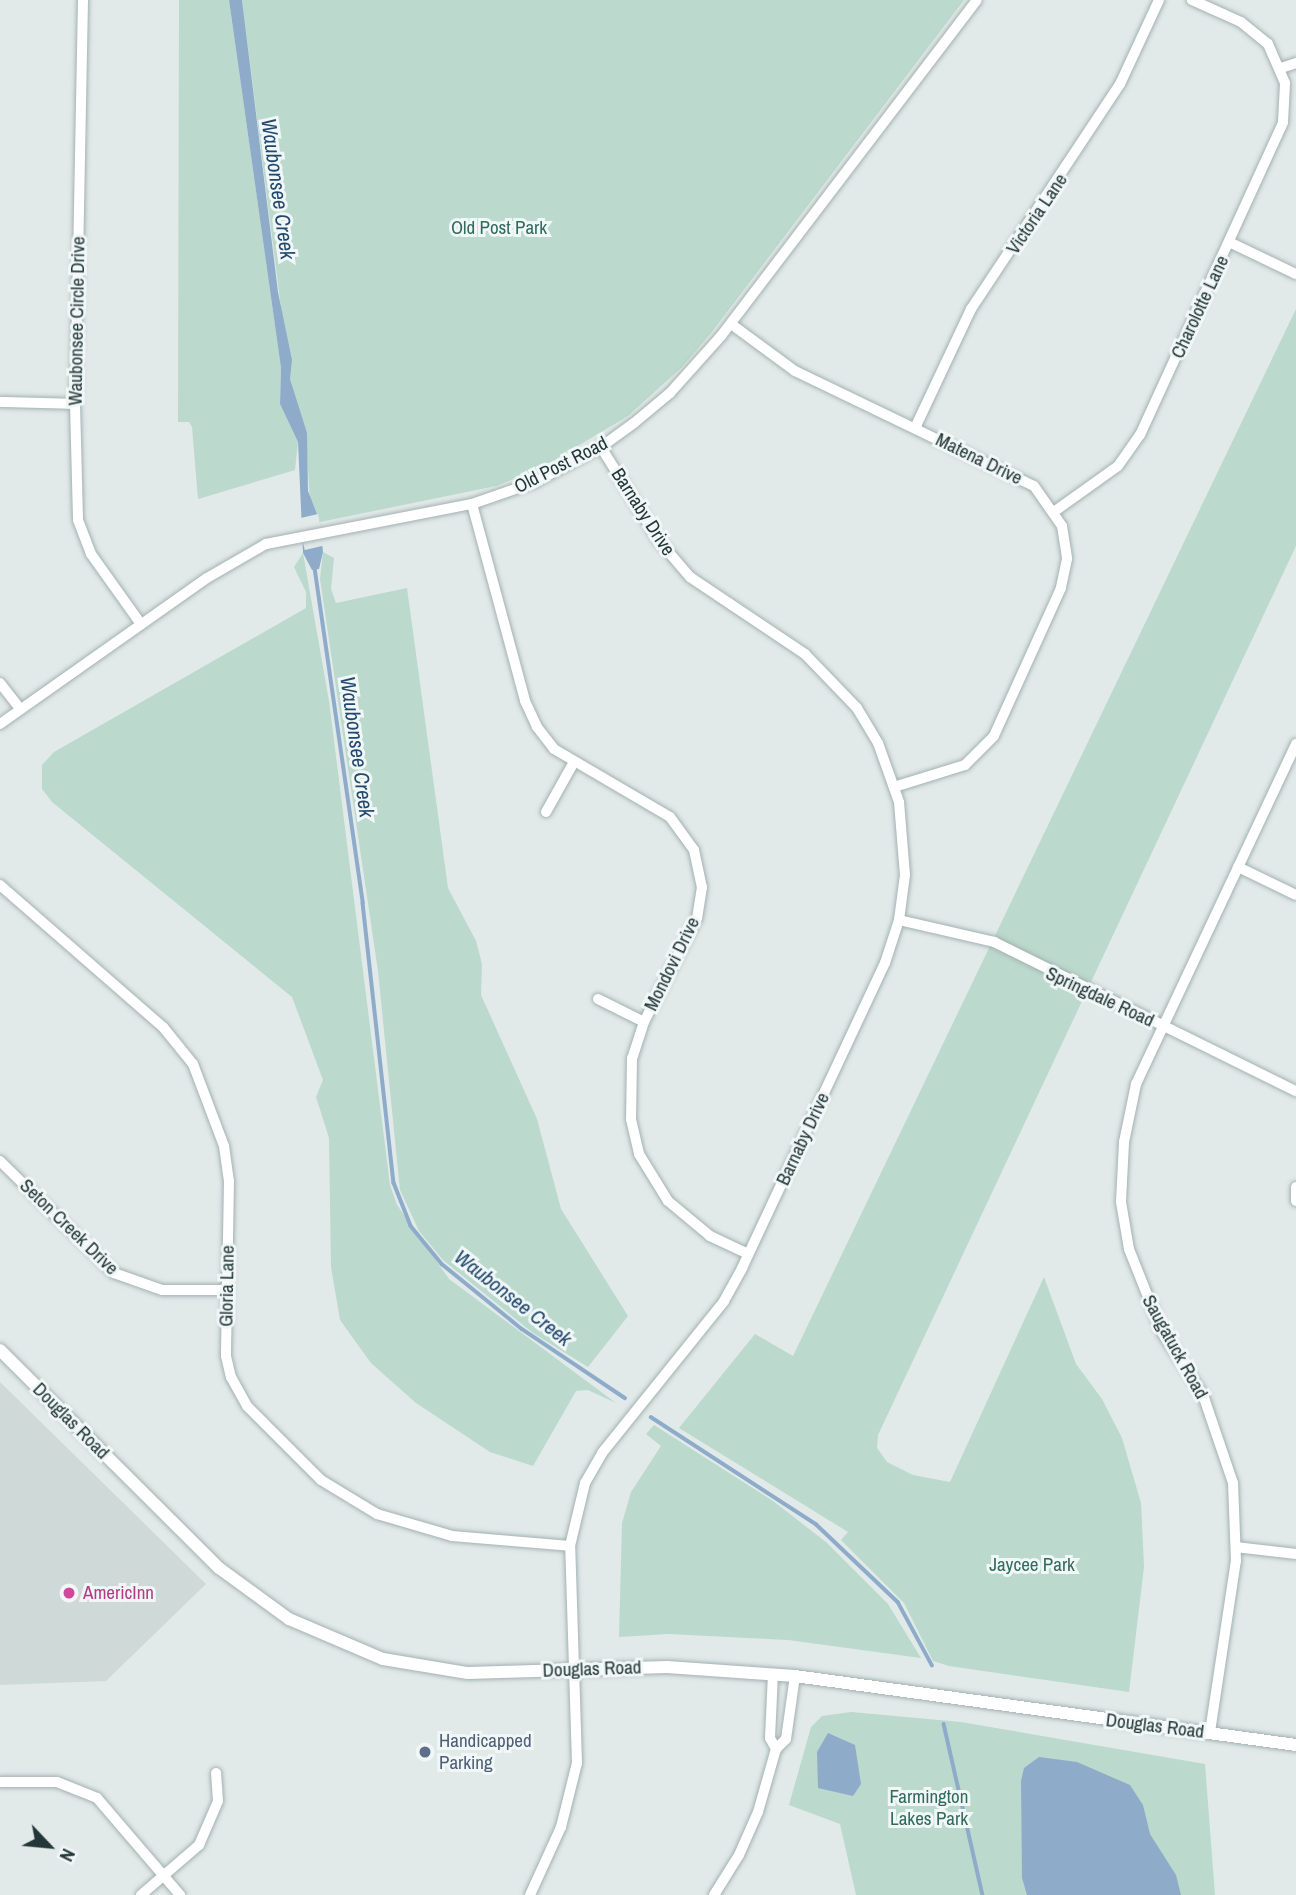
<!DOCTYPE html>
<html>
<head>
<meta charset="utf-8">
<style>
  body { margin:0 }
  #map { position:relative; width:1296px; height:1895px; overflow:hidden; background:#e1eae9; font-family:"Archivo Narrow",sans-serif }
  div>[style] { position:absolute }
  .built>* { inset:0; background:#cfd9d8 }
  .green>* { inset:0; background:#bbd9cd }
  .water>* { inset:0; background:#8eacca }
  .pier>* { inset:0; background:#e1eae9; transform-origin:0 0 }
  .stream>* { height:3.5px; margin:-1.75px; padding:0 1.75px; transform-origin:1.75px; border-radius:1.75px; background:#8eacca }
  .roads { filter:drop-shadow(0 0 2px #a4b1b0) drop-shadow(0 0 2px #a4b1b0) }
  .minor>* { height:10px; margin:-5px; padding:0 5px; transform-origin:5px; border-radius:5px; background:#fff }
  .tertiary>* { height:12px; margin:-6px; padding:0 6px; transform-origin:6px; border-radius:6px; background:#fff }
  .dots>* { width:19px; height:19px; translate:-50% -50%; box-sizing:border-box; border:4px solid #f1f7f6; border-radius:50% }
  span { translate:-50% -50%; white-space:nowrap; text-align:center; line-height:1.15; -webkit-text-stroke:6px #f1f7f6; paint-order:stroke }
  .street-label { font-size:19px; color:#233738 }
  .park-label { font-size:19px; color:#316b5b }
  .hotel-label { font-size:19px; color:#b23c85 }
  .left { translate:0 -50%; text-align:left }
  .service-label { font-size:19px; color:#4e5e75 }
  .water-label { font-size:21px; color:#23486e; font-style:italic }
  .north { position:absolute; left:14px; top:1811px; width:70px; height:70px; -webkit-text-stroke:5px #f1f7f6; paint-order:stroke; rotate:116deg; font-size:19px; font-weight:700; line-height:28px; text-align:center; color:#233738 }
  .north::after { content:''; display:block; margin:auto; width:24px; height:32px; background:#233738; clip-path:polygon(50% 0,100% 100%,50% 72%,0 100%) }
</style>
</head>
<body>
<div id="map">
  <div class="built">
    <i style="clip-path:polygon(0 1382px,206px 1584px,106px 1681px,0 1685px)"></i>
  </div>
  <div class="green">
    <i style="clip-path:polygon(179px 0,229px 0,281px 368px,280px 404px,298px 442px,295px 470px,198px 499px,192px 427px,189px 422px,178px 422px)"></i>
    <i style="clip-path:polygon(242px 0,964px 0,711px 333px,682px 367px,628px 416px,539px 469px,496px 486px,320px 522px,310px 501px,306px 439px,290px 379px)"></i>
    <i style="clip-path:polygon(1296px 309px,1296px 546px,878px 1435px,877px 1448px,887px 1462px,913px 1475px,950px 1482px,1044px 1277px,1076px 1364px,1102px 1399px,1122px 1438px,1141px 1503px,1144px 1567px,1129px 1692px,949px 1666px,933px 1661px,904px 1603px,841px 1540px,848px 1532px,679px 1428px,755px 1334px,793px 1356px)"></i>
    <i style="clip-path:polygon(323px 552px,334px 558px,331px 589px,336px 603px,407px 588px,448px 888px,476px 941px,482px 964px,481px 995px,537px 1119px,561px 1209px,628px 1316px,588px 1367px,533px 1333px,443px 1260px,419px 1231px,400px 1190px,378px 971px,320px 579px)"></i>
    <i style="clip-path:polygon(303px 553px,329px 701px,390px 1185px,397px 1205px,449px 1279px,616px 1403px,588px 1390px,576px 1391px,533px 1466px,490px 1452px,416px 1403px,371px 1363px,340px 1320px,331px 1267px,329px 1138px,316px 1097px,323px 1080px,292px 997px,52px 802px,42px 789px,42px 765px,54px 752px,306px 608px,306px 592px,294px 567px)"></i>
    <i style="clip-path:polygon(654px 1425px,773px 1501px,826px 1542px,888px 1604px,921px 1658px,788px 1640px,668px 1634px,619px 1637px,622px 1523px,631px 1492px,661px 1446px,646px 1434px)"></i>
    <i style="clip-path:polygon(851px 1712px,961px 1722px,1205px 1764px,1215px 1895px,856px 1895px,840px 1824px,789px 1805px,811px 1727px,822px 1716px)"></i>
  </div>
  <div class="water">
    <i style="clip-path:polygon(229px 0,242px 0,278px 292px,292px 360px,290px 379px,307px 433px,308px 491px,320px 522px,323px 552px,319px 569px,312px 570px,303px 553px,298px 442px,280px 404px,281px 368px)"></i>
    <i style="clip-path:polygon(828px 1733px,855px 1745px,861px 1784px,853px 1796px,818px 1788px,817px 1752px)"></i>
    <i style="clip-path:polygon(1039px 1757px,1077px 1762px,1130px 1785px,1143px 1805px,1150px 1834px,1176px 1875px,1181px 1895px,1027px 1895px,1022px 1878px,1021px 1781px,1024px 1768px)"></i>
  </div>
  <div class="pier">
    <i style="left:318px;top:514px;width:32px;height:21px;rotate:77deg"></i>
  </div>
  <div class="stream">
    <i style="left:315px;top:568px;width:338px;rotate:81.8deg"></i>
    <i style="left:363px;top:903px;width:282px;rotate:83.7deg"></i>
    <i style="left:394px;top:1183px;width:46px;rotate:68.4deg"></i>
    <i style="left:411px;top:1226px;width:49px;rotate:50.8deg"></i>
    <i style="left:442px;top:1264px;width:103px;rotate:39.1deg"></i>
    <i style="left:522px;top:1329px;width:124px;rotate:33.8deg"></i>
    <i style="left:651px;top:1417px;width:197px;rotate:33deg"></i>
    <i style="left:816px;top:1524px;width:113px;rotate:43.6deg"></i>
    <i style="left:898px;top:1602px;width:72px;rotate:61.6deg"></i>
    <i style="left:944px;top:1724px;width:175px;rotate:77.2deg"></i>
  </div>
  <div class="roads">
    <div class="minor">
      <i style="left:83px;top:0;width:404px;rotate:91.1deg"></i>
      <i style="left:75px;top:404px;width:116px;rotate:88.5deg"></i>
      <i style="left:78px;top:520px;width:36px;rotate:69deg"></i>
      <i style="left:91px;top:554px;width:86px;rotate:54.5deg"></i>
      <i style="left:1281px;top:68px;width:16px;rotate:-18deg"></i>
      <i style="left:1231px;top:243px;width:72px;rotate:25.5deg"></i>
      <i style="left:731px;top:324px;width:79px;rotate:36.3deg"></i>
      <i style="left:795px;top:371px;width:265px;rotate:25.7deg"></i>
      <i style="left:1034px;top:486px;width:49px;rotate:55deg"></i>
      <i style="left:1062px;top:526px;width:33px;rotate:81deg"></i>
      <i style="left:1067px;top:559px;width:30px;rotate:102deg"></i>
      <i style="left:1061px;top:588px;width:162px;rotate:114.4deg"></i>
      <i style="left:994px;top:736px;width:41px;rotate:135deg"></i>
      <i style="left:965px;top:765px;width:74px;rotate:162.8deg"></i>
      <i style="left:0;top:402px;width:75px;rotate:1.5deg"></i>
      <i style="left:915px;top:428px;width:132px;rotate:-64.8deg"></i>
      <i style="left:971px;top:309px;width:270px;rotate:-56.5deg"></i>
      <i style="left:1120px;top:84px;width:93px;rotate:-65.1deg"></i>
      <i style="left:472px;top:504px;width:204px;rotate:74.9deg"></i>
      <i style="left:525px;top:701px;width:29px;rotate:65deg"></i>
      <i style="left:537px;top:727px;width:28px;rotate:52deg"></i>
      <i style="left:554px;top:749px;width:134px;rotate:30.4deg"></i>
      <i style="left:670px;top:817px;width:41px;rotate:54deg"></i>
      <i style="left:694px;top:850px;width:38px;rotate:78deg"></i>
      <i style="left:702px;top:887px;width:31px;rotate:99deg"></i>
      <i style="left:697px;top:918px;width:117px;rotate:117deg"></i>
      <i style="left:644px;top:1022px;width:38px;rotate:108deg"></i>
      <i style="left:632px;top:1058px;width:61px;rotate:90.9deg"></i>
      <i style="left:631px;top:1119px;width:36px;rotate:77deg"></i>
      <i style="left:639px;top:1154px;width:55px;rotate:58.3deg"></i>
      <i style="left:668px;top:1201px;width:55px;rotate:39.8deg"></i>
      <i style="left:710px;top:1236px;width:42px;rotate:25.3deg"></i>
      <i style="left:1055px;top:511px;width:77px;rotate:-35.5deg"></i>
      <i style="left:1118px;top:466px;width:38px;rotate:-55deg"></i>
      <i style="left:1140px;top:435px;width:344px;rotate:-65.4deg"></i>
      <i style="left:1283px;top:122px;width:39px;rotate:-87deg"></i>
      <i style="left:1285px;top:83px;width:43px;rotate:-113.6deg"></i>
      <i style="left:1268px;top:44px;width:35px;rotate:-141deg"></i>
      <i style="left:1241px;top:22px;width:54px;rotate:-155.8deg"></i>
      <i style="left:0;top:683px;width:33px;rotate:52deg"></i>
      <i style="left:0;top:724px;width:253px;rotate:-35.2deg"></i>
      <i style="left:207px;top:578px;width:68px;rotate:-30deg"></i>
      <i style="left:266px;top:544px;width:210px;rotate:-11deg"></i>
      <i style="left:472px;top:504px;width:67px;rotate:-19.2deg"></i>
      <i style="left:535px;top:482px;width:75px;rotate:-27.9deg"></i>
      <i style="left:601px;top:447px;width:41px;rotate:-36deg"></i>
      <i style="left:634px;top:423px;width:47px;rotate:-39.8deg"></i>
      <i style="left:670px;top:393px;width:76px;rotate:-48.2deg"></i>
      <i style="left:721px;top:336px;width:422px;rotate:-52.7deg"></i>
      <i style="left:546px;top:812px;width:57px;rotate:-60.8deg"></i>
      <i style="left:1238px;top:867px;width:64px;rotate:25.8deg"></i>
      <i style="left:0;top:885px;width:216px;rotate:41.1deg"></i>
      <i style="left:163px;top:1027px;width:48px;rotate:51deg"></i>
      <i style="left:193px;top:1064px;width:88px;rotate:69.3deg"></i>
      <i style="left:224px;top:1146px;width:35px;rotate:82deg"></i>
      <i style="left:229px;top:1181px;width:175px;rotate:91deg"></i>
      <i style="left:226px;top:1356px;width:22px;rotate:77deg"></i>
      <i style="left:231px;top:1377px;width:33px;rotate:61deg"></i>
      <i style="left:247px;top:1406px;width:105px;rotate:45deg"></i>
      <i style="left:321px;top:1480px;width:66px;rotate:31.3deg"></i>
      <i style="left:377px;top:1514px;width:78px;rotate:16.3deg"></i>
      <i style="left:452px;top:1536px;width:118px;rotate:4.8deg"></i>
      <i style="left:899px;top:920px;width:98px;rotate:13deg"></i>
      <i style="left:994px;top:942px;width:337px;rotate:26.3deg"></i>
      <i style="left:598px;top:999px;width:51px;rotate:26.6deg"></i>
      <i style="left:0;top:1161px;width:160px;rotate:44.5deg"></i>
      <i style="left:114px;top:1273px;width:51px;rotate:19.5deg"></i>
      <i style="left:162px;top:1290px;width:64px"></i>
      <i style="left:1296px;top:1187px;width:14px;rotate:90deg"></i>
      <i style="left:1236px;top:1547px;width:60px;rotate:6.7deg"></i>
      <i style="left:773px;top:1674px;width:64px;rotate:92.7deg"></i>
      <i style="left:770px;top:1738px;width:13px;rotate:61deg"></i>
      <i style="left:1210px;top:1732px;width:173px;rotate:-81.4deg"></i>
      <i style="left:1236px;top:1561px;width:78px;rotate:-92.2deg"></i>
      <i style="left:1233px;top:1483px;width:93px;rotate:-108.8deg"></i>
      <i style="left:1203px;top:1395px;width:75px;rotate:-123.1deg"></i>
      <i style="left:1162px;top:1332px;width:89px;rotate:-111.7deg"></i>
      <i style="left:1129px;top:1249px;width:48px;rotate:-99.7deg"></i>
      <i style="left:1121px;top:1202px;width:60px;rotate:-87.1deg"></i>
      <i style="left:1124px;top:1142px;width:59px;rotate:-78.3deg"></i>
      <i style="left:1136px;top:1084px;width:376px;rotate:-64.8deg"></i>
      <i style="left:0;top:1782px;width:57px"></i>
      <i style="left:57px;top:1782px;width:43px;rotate:21.8deg"></i>
      <i style="left:97px;top:1798px;width:128px;rotate:49.4deg"></i>
      <i style="left:141px;top:1895px;width:77px;rotate:-40.8deg"></i>
      <i style="left:199px;top:1845px;width:48px;rotate:-66.6deg"></i>
      <i style="left:218px;top:1801px;width:28px;rotate:-94deg"></i>
      <i style="left:530px;top:1895px;width:75px;rotate:-65.5deg"></i>
      <i style="left:561px;top:1827px;width:66px;rotate:-76deg"></i>
      <i style="left:577px;top:1763px;width:217px;rotate:-91.8deg"></i>
      <i style="left:570px;top:1546px;width:65px;rotate:-76.6deg"></i>
      <i style="left:585px;top:1483px;width:34px;rotate:-60deg"></i>
      <i style="left:602px;top:1453px;width:195px;rotate:-51.2deg"></i>
      <i style="left:724px;top:1301px;width:38px;rotate:-61deg"></i>
      <i style="left:742px;top:1268px;width:337px;rotate:-64.9deg"></i>
      <i style="left:885px;top:963px;width:45px;rotate:-72deg"></i>
      <i style="left:899px;top:920px;width:45px;rotate:-82.4deg"></i>
      <i style="left:905px;top:875px;width:73px;rotate:-94.7deg"></i>
      <i style="left:899px;top:802px;width:63px;rotate:-109.6deg"></i>
      <i style="left:878px;top:743px;width:41px;rotate:-121deg"></i>
      <i style="left:857px;top:708px;width:75px;rotate:-133.9deg"></i>
      <i style="left:805px;top:654px;width:138px;rotate:-146.2deg"></i>
      <i style="left:690px;top:577px;width:48px;rotate:-130.7deg"></i>
      <i style="left:659px;top:541px;width:110px;rotate:-121.7deg"></i>
      <i style="left:714px;top:1895px;width:47px;rotate:-58deg"></i>
      <i style="left:739px;top:1855px;width:47px;rotate:-66.2deg"></i>
      <i style="left:758px;top:1812px;width:66px;rotate:-74.1deg"></i>
      <i style="left:776px;top:1749px;width:14px;rotate:-45deg"></i>
      <i style="left:786px;top:1739px;width:64px;rotate:-81.9deg"></i>
    </div>
    <div class="tertiary">
      <i style="left:0;top:1350px;width:309px;rotate:44.9deg"></i>
      <i style="left:219px;top:1568px;width:87px;rotate:36.1deg"></i>
      <i style="left:289px;top:1619px;width:102px;rotate:23.1deg"></i>
      <i style="left:383px;top:1659px;width:86px;rotate:9.4deg"></i>
      <i style="left:468px;top:1673px;width:199px;rotate:-1.7deg"></i>
      <i style="left:667px;top:1667px;width:128px;rotate:4deg"></i>
      <i style="left:795px;top:1676px;width:506px;rotate:7.84deg"></i>
    </div>
  </div>
  <div class="dots">
    <i style="left:69px;top:1593px;background:#d1479c"></i>
    <i style="left:425px;top:1752px;background:#5c6f8a"></i>
  </div>
  <div class="street-label">
    <span style="left:1037px;top:214px;rotate:-56deg">Victoria Lane</span>
    <span style="left:1200px;top:307px;rotate:-65deg">Charolotte Lane</span>
    <span style="left:77px;top:321px;rotate:-89deg">Waubonsee Circle Drive</span>
    <span style="left:979px;top:459px;rotate:26deg">Matena Drive</span>
    <span style="left:561px;top:465px;rotate:-27deg">Old Post Road</span>
    <span style="left:643px;top:512px;rotate:57deg">Barnaby Drive</span>
    <span style="left:672px;top:964px;rotate:-64deg">Mondovi Drive</span>
    <span style="left:1100px;top:997px;rotate:25deg">Springdale Road</span>
    <span style="left:803px;top:1139px;rotate:-65deg">Barnaby Drive</span>
    <span style="left:69px;top:1227px;rotate:44deg">Seton Creek Drive</span>
    <span style="left:227px;top:1286px;rotate:-89deg">Gloria Lane</span>
    <span style="left:1175px;top:1347px;rotate:61deg">Saugatuck Road</span>
    <span style="left:71px;top:1421px;rotate:45deg">Douglas Road</span>
    <span style="left:592px;top:1669px;rotate:-2deg">Douglas Road</span>
    <span style="left:1155px;top:1726px;rotate:7deg">Douglas Road</span>
  </div>
  <div class="park-label">
    <span style="left:499px;top:228px">Old Post Park</span>
    <span style="left:1032px;top:1565px">Jaycee Park</span>
    <span style="left:929px;top:1808px">Farmington<br>Lakes Park</span>
  </div>
  <div class="hotel-label">
    <span class="left" style="left:83px;top:1593px">AmericInn</span>
  </div>
  <div class="service-label">
    <span class="left" style="left:439px;top:1752px">Handicapped<br>Parking</span>
  </div>
  <div class="water-label">
    <span style="left:278px;top:189px;rotate:82deg">Waubonsee Creek</span>
    <span style="left:357px;top:747px;rotate:82deg">Waubonsee Creek</span>
    <span style="left:513px;top:1298px;rotate:38deg">Waubonsee Creek</span>
  </div>
  <div class="north">N</div>
</div>
</body>
</html>
